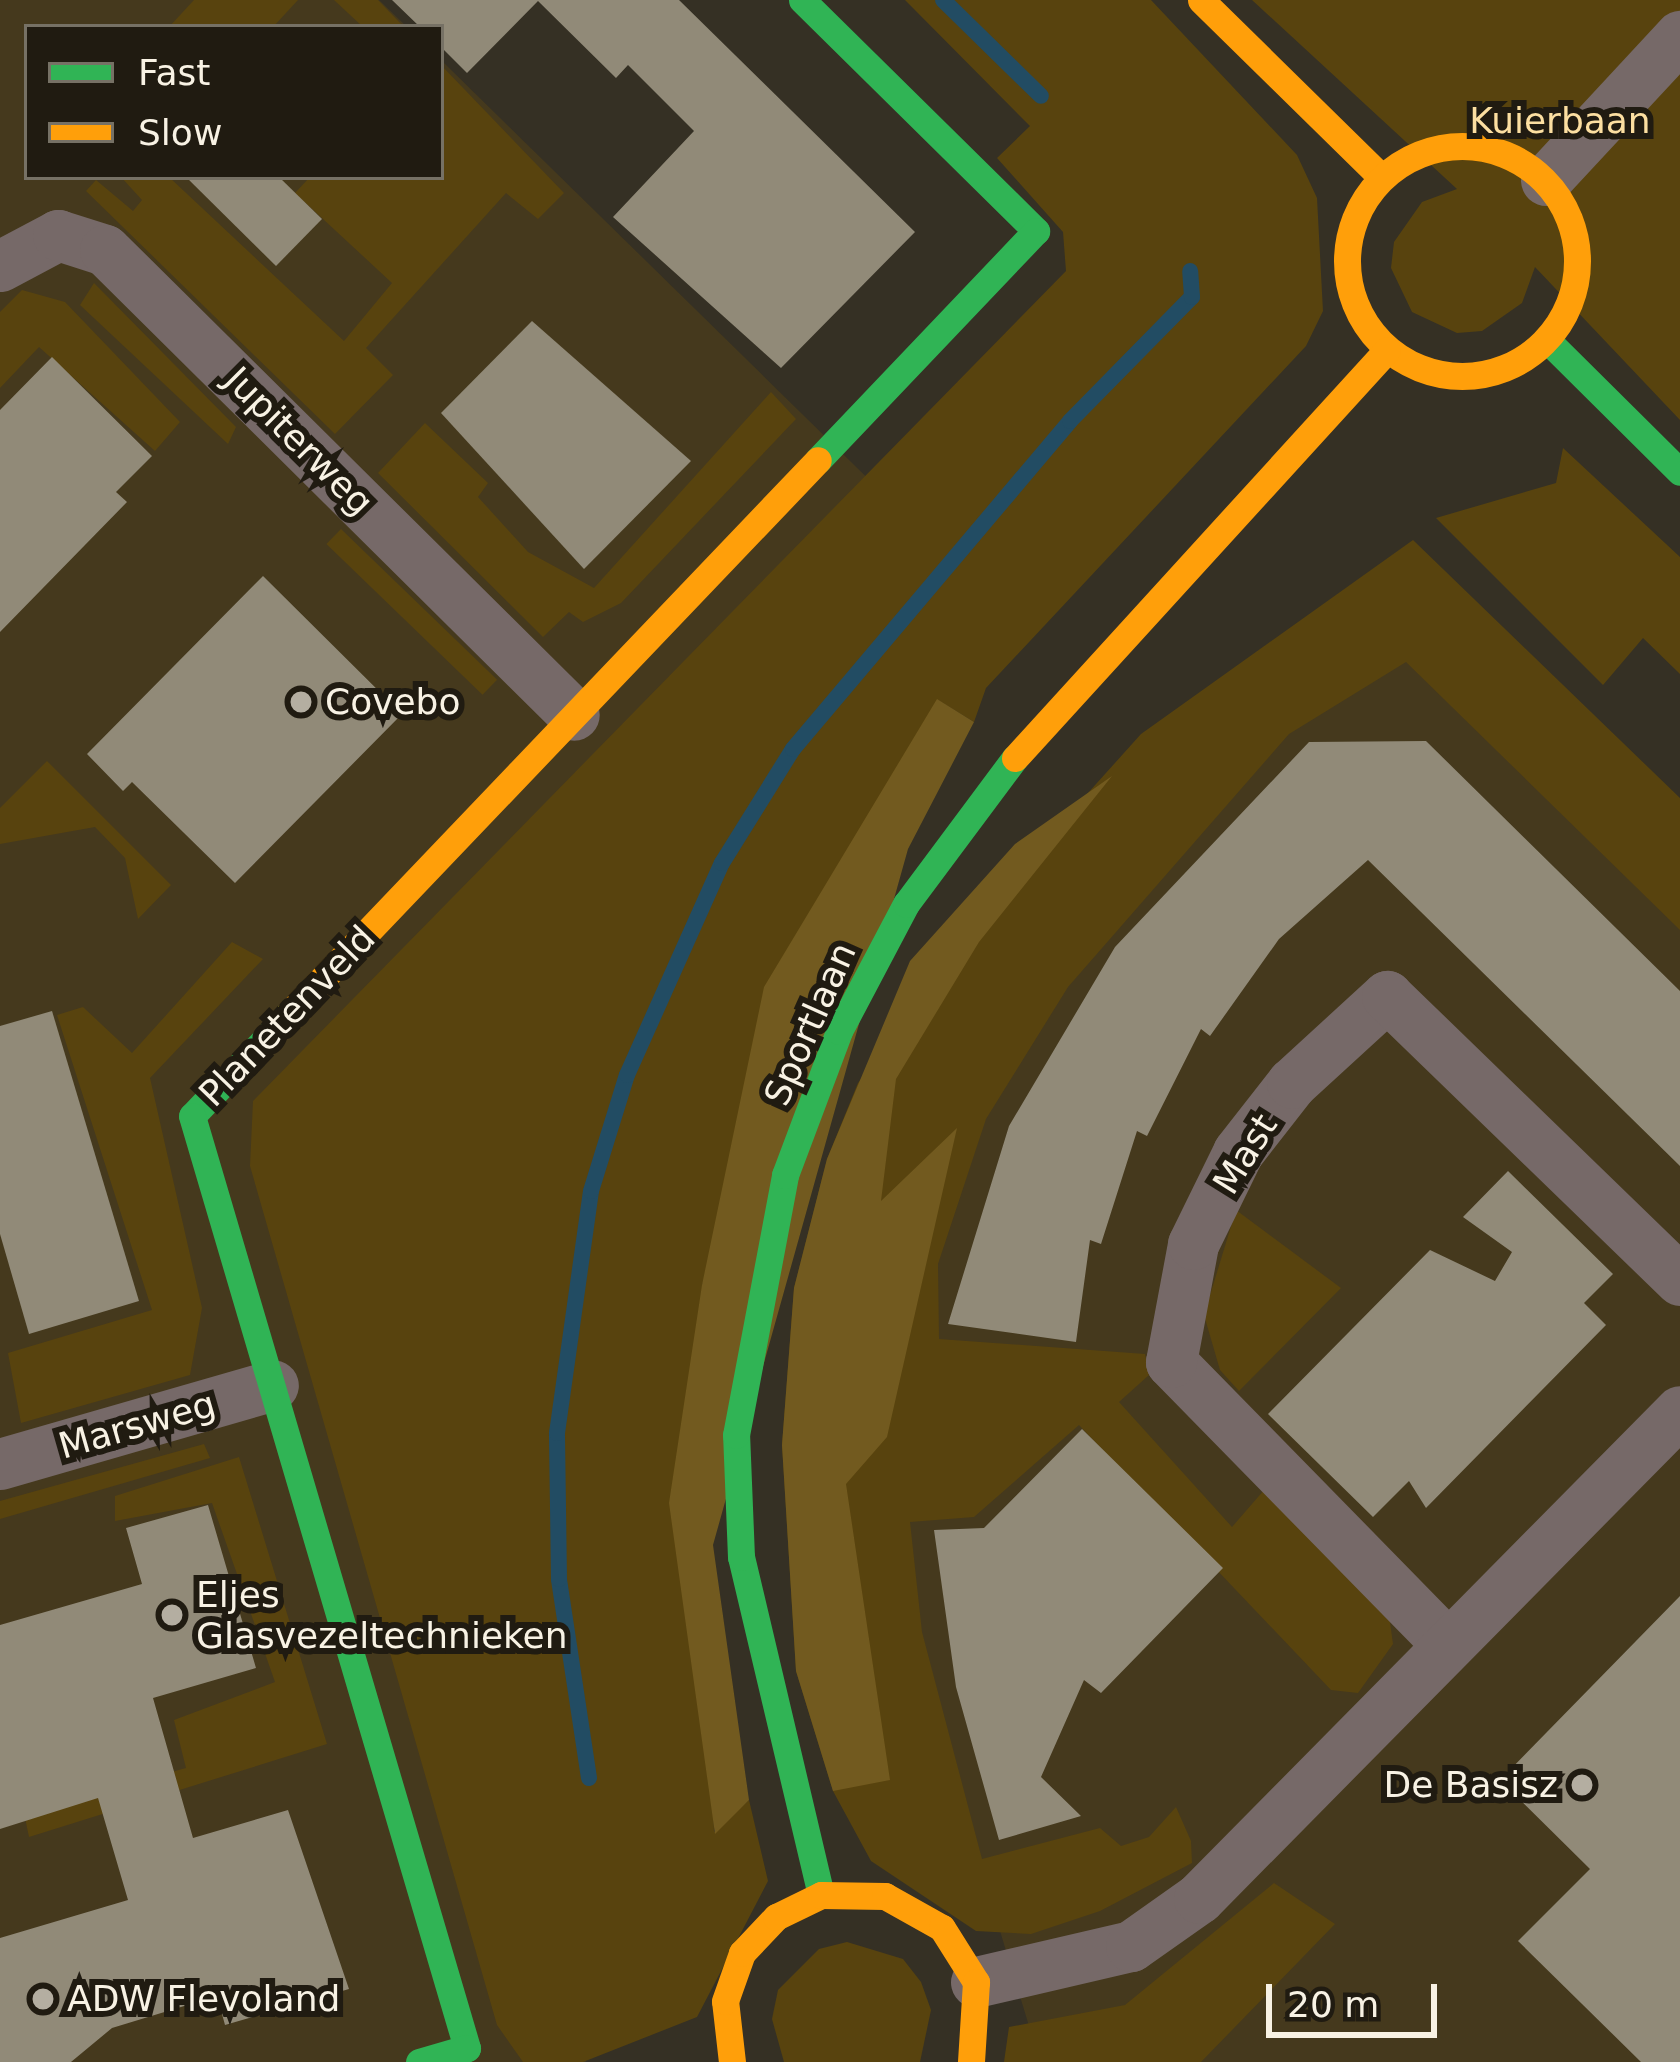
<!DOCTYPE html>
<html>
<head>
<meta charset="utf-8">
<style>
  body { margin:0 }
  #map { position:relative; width:1680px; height:2062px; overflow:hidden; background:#353024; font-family:"DejaVu Sans",sans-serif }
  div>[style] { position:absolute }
  .built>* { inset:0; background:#45391d }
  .green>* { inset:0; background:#58430e; transform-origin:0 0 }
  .forest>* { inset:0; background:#725a1f }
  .stream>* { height:16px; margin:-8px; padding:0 8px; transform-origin:8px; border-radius:8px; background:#224c63 }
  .building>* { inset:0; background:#918a78 }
  .street>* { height:51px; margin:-25.5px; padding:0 25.5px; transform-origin:25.5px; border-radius:25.5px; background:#766968 }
  .fast>* { height:27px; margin:-13.5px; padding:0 13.5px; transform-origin:13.5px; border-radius:13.5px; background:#30b455 }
  .slow>* { height:27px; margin:-13.5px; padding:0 13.5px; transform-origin:13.5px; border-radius:13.5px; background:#ff9f0a }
  .slow>.ring { margin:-13.5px; padding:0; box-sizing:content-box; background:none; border:27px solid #ff9f0a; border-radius:50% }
  .dots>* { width:33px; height:33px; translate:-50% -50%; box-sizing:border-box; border:6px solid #201b11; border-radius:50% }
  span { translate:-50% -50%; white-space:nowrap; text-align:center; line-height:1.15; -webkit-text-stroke:12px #201b11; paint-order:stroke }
  .park-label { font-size:36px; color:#fcdfa1 }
  .street-label { font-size:36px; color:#f8f2e4 }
  .poi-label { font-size:36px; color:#f8f2e4 }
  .left { translate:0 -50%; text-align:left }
  .right { translate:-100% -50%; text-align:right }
  .legend { position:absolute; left:24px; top:24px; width:420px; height:156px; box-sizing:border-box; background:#201b11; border:3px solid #767165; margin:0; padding:15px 21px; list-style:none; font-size:36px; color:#f8f2e4 }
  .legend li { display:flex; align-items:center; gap:24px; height:60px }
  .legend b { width:60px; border:3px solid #767165 }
  .scale { position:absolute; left:1266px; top:1984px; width:171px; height:54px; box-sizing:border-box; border:6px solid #f8f2e4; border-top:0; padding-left:15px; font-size:36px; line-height:42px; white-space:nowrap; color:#f8f2e4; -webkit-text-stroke:9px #201b11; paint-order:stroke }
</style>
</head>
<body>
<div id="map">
  <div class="built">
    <i style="clip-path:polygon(0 0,379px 0,407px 27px,27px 27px,27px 177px,441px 177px,441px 60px,896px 506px,486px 1750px,586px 2062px,0 2062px)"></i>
    <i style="clip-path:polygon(1403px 589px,1680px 863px,1680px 2062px,1040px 2062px,993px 1908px,849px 1750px,939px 1060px)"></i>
  </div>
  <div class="green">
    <i style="clip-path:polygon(194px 0,298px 0,273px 27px,169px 27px)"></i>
    <i style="clip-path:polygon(334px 0,378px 0,404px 27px,363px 27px)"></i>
    <i style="clip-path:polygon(905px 0,1151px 0,1297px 155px,1317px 198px,1323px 311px,1306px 346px,986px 688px,974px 722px,938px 700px,702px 1285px,714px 1832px,749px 1800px,768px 1881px,697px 2017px,583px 2062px,523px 2062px,497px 2025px,250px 1166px,253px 1101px,1066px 271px,1063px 232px,997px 158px,1030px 126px)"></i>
    <i style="clip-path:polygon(1252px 0,1680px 0,1680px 420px,1535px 267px,1522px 303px,1482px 331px,1457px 333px,1412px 312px,1391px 268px,1394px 242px,1422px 202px,1457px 189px)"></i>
    <i style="clip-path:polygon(441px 65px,564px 193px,538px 219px,506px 193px,366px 348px,393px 375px,335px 434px,86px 191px,96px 180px,133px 211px,142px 200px,121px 177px,169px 177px,344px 341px,392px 283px,295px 193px,310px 177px,441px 177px)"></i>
    <i style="clip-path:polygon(94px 283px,236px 427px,228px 444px,80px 305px)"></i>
    <i style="clip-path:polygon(22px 290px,65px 302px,180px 422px,155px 451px,39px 347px,0 388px,0 312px)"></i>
    <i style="clip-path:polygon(771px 392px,796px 419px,621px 603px,583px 622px,569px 612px,543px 637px,378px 473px,425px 423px,488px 483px,478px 497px,528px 552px,594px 588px)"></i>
    <i style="clip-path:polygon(1563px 448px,1680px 557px,1680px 674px,1643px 638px,1603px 685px,1436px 518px,1556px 483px)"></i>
    <i style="left:341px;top:529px;width:217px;height:21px;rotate:44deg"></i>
    <i style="clip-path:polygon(1413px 540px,1680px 798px,1680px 930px,1406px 662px,1289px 734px,1068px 987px,986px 1119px,938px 1264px,939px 1339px,1145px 1354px,1149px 1375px,1119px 1402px,1232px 1527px,1265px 1489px,1389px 1615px,1393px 1644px,1358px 1693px,1331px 1690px,1079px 1425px,974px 1517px,910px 1522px,922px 1632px,982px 1859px,1100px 1828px,1121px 1846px,1149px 1837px,1176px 1807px,1191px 1841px,1192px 1863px,1100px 1911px,1031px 1934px,976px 1931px,871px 1861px,833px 1791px,796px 1671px,782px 1445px,794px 1288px,827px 1159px,858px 1083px,990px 902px,1141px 734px)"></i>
    <i style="clip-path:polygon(47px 761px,171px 885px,138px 919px,125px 858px,95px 827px,0 844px,0 808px)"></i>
    <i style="clip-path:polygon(232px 942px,263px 959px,150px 1078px,202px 1308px,190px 1375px,21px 1423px,8px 1353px,152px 1310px,57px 1015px,83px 1007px,132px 1053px)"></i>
    <i style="clip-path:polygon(1236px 1210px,1341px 1288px,1239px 1391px,1220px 1370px,1204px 1315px)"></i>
    <i style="clip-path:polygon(204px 1444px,210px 1458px,0 1519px,0 1501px)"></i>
    <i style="clip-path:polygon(239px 1457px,327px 1744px,29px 1837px,24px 1813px,186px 1768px,174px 1720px,275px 1682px,212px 1503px,115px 1521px,115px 1496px)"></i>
    <i style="clip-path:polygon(1274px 1883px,1335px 1924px,1201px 2062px,1004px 2062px,1009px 2027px,1125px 2005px)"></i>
    <i style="clip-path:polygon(847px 1942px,903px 1959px,921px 1982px,931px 2010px,920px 2062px,784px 2062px,772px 2019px,778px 1990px,819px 1949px)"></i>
  </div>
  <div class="forest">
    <i style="clip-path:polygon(937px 699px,974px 722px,908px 849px,713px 1545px,749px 1800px,715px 1834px,669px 1503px,702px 1285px,764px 987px)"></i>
    <i style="clip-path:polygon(1112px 776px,979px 942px,896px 1079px,881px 1201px,957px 1128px,887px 1437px,846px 1484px,890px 1780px,833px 1791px,796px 1671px,782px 1445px,794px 1288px,827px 1159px,910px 961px,1015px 844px)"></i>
  </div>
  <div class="stream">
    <i style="left:943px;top:0;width:137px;rotate:44.4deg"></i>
    <i style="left:589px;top:1778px;width:201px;rotate:-98.6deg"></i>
    <i style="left:559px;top:1579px;width:146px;rotate:-90.8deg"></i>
    <i style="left:557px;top:1433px;width:244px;rotate:-82deg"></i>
    <i style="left:591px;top:1191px;width:121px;rotate:-72.8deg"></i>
    <i style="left:627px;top:1075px;width:232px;rotate:-65.9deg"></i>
    <i style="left:722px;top:863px;width:134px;rotate:-58.1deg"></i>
    <i style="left:793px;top:749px;width:429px;rotate:-49.8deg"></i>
    <i style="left:1070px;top:421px;width:174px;rotate:-45.5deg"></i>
    <i style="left:1192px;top:297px;width:26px;rotate:-94deg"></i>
  </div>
  <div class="building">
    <i style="clip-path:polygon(392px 0,679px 0,915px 232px,781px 368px,613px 217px,694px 131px,628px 65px,616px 78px,538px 1px,467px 73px,441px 47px,441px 27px,420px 27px)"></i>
    <i style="clip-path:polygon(186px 177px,279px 177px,322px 219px,276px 266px)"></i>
    <i style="clip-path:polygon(532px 321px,691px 461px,584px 569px,441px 413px)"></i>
    <i style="clip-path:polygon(52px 357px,152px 456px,116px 492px,127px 502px,0 632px,0 410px)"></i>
    <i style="clip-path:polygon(263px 576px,402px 714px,235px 883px,132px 782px,123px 791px,87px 754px)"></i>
    <i style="clip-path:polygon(1426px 741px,1680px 991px,1680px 1166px,1368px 860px,1279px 939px,1210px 1036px,1201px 1029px,1147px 1136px,1137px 1131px,1101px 1244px,1090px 1240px,1076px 1342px,948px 1324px,1009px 1126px,1115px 947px,1309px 742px)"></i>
    <i style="clip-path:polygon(52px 1011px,139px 1301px,29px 1334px,0 1234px,0 1026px)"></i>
    <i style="clip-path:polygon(1508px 1171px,1613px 1274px,1584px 1303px,1606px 1325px,1426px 1508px,1409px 1481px,1373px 1517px,1268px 1414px,1430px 1250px,1495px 1281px,1512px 1252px,1463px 1217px)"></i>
    <i style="clip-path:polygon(1082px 1429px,1223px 1568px,1101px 1693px,1084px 1680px,1041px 1777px,1081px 1816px,999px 1840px,956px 1687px,934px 1530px,984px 1528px)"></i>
    <i style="clip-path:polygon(208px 1505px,256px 1668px,153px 1698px,193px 1838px,288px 1810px,349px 1989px,225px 2025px,217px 1996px,112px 2028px,71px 2062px,0 2062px,0 1938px,128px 1900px,98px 1798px,0 1829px,0 1625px,142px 1584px,126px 1528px)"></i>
    <i style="clip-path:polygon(1680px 1596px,1680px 2062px,1641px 2062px,1518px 1941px,1590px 1869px,1500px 1780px)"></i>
  </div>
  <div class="street">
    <i style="left:1546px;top:180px;width:197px;rotate:-47.1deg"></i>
    <i style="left:0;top:266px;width:66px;rotate:-28.1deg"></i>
    <i style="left:58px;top:235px;width:49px;rotate:17.7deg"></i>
    <i style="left:105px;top:250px;width:660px;rotate:44.75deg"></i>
    <i style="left:0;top:1464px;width:284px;rotate:-16.1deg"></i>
    <i style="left:1448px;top:1645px;width:396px;rotate:-134.4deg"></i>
    <i style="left:1171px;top:1362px;width:120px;rotate:-79.4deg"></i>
    <i style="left:1193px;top:1244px;width:102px;rotate:-63.9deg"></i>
    <i style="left:1238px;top:1152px;width:88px;rotate:-52deg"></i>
    <i style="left:1292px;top:1083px;width:129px;rotate:-42.5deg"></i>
    <i style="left:1387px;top:996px;width:408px;rotate:44.1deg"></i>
    <i style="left:976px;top:1982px;width:159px;rotate:-13.1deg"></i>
    <i style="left:1131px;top:1946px;width:83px;rotate:-35.2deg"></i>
    <i style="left:1199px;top:1898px;width:684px;rotate:-45.36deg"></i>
  </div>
  <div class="fast">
    <i style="left:802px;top:0;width:329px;rotate:44.6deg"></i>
    <i style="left:1036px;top:231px;width:316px;rotate:133.6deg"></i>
    <i style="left:1547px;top:340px;width:187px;rotate:44.8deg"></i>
    <i style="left:288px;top:1015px;width:139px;rotate:133.5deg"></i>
    <i style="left:192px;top:1116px;width:972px;rotate:73.56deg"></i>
    <i style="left:467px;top:2048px;width:50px;rotate:163.7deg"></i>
    <i style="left:821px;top:1895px;width:347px;rotate:-103.3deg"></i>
    <i style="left:741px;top:1557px;width:122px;rotate:-92.3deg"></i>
    <i style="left:736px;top:1435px;width:265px;rotate:-79.3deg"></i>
    <i style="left:785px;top:1175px;width:154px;rotate:-69.4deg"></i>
    <i style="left:839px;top:1031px;width:144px;rotate:-62.2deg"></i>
    <i style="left:906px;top:904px;width:182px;rotate:-53.3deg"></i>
  </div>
  <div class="slow">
    <i style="left:1201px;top:0;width:251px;rotate:44.5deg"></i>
    <i class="ring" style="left:1347px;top:146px;width:203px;height:203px"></i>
    <i style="left:1015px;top:758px;width:552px;rotate:-47.64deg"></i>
    <i style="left:288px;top:1015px;width:767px;rotate:-46.32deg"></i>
    <i style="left:732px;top:2062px;width:61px;rotate:-96.5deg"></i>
    <i style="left:725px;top:2001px;width:51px;rotate:-70.5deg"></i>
    <i style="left:742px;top:1953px;width:50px;rotate:-46.6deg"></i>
    <i style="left:776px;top:1917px;width:50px;rotate:-26.1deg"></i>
    <i style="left:821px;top:1895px;width:64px;rotate:0.9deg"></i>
    <i style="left:885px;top:1896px;width:65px;rotate:29.3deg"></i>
    <i style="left:942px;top:1928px;width:64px;rotate:57.8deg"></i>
    <i style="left:976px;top:1982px;width:80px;rotate:93.6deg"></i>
  </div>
  <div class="dots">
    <i style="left:301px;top:702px;background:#b4aea1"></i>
    <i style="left:172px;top:1615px;background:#b4aea1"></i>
    <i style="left:1582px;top:1785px;background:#b4aea1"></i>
    <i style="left:43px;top:1999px;background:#b4aea1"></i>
  </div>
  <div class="park-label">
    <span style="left:1560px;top:121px">Kuierbaan</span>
  </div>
  <div class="street-label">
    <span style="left:299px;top:441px;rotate:45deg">Jupiterweg</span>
    <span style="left:287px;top:1016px;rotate:-46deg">Planetenveld</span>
    <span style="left:810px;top:1024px;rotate:-66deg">Sportlaan</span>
    <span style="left:1245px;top:1154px;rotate:-58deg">Mast</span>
    <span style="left:137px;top:1425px;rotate:-16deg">Marsweg</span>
  </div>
  <div class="poi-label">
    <span class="left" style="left:325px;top:702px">Covebo</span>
    <span class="left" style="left:196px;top:1615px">Eljes<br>Glasvezeltechnieken</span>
    <span class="right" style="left:1558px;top:1785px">De Basisz</span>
    <span class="left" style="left:67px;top:1999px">ADW Flevoland</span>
  </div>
  <ul class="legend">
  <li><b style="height:15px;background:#30b455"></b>Fast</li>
  <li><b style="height:15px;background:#ff9f0a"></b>Slow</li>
  </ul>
  <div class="scale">20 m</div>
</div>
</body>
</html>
